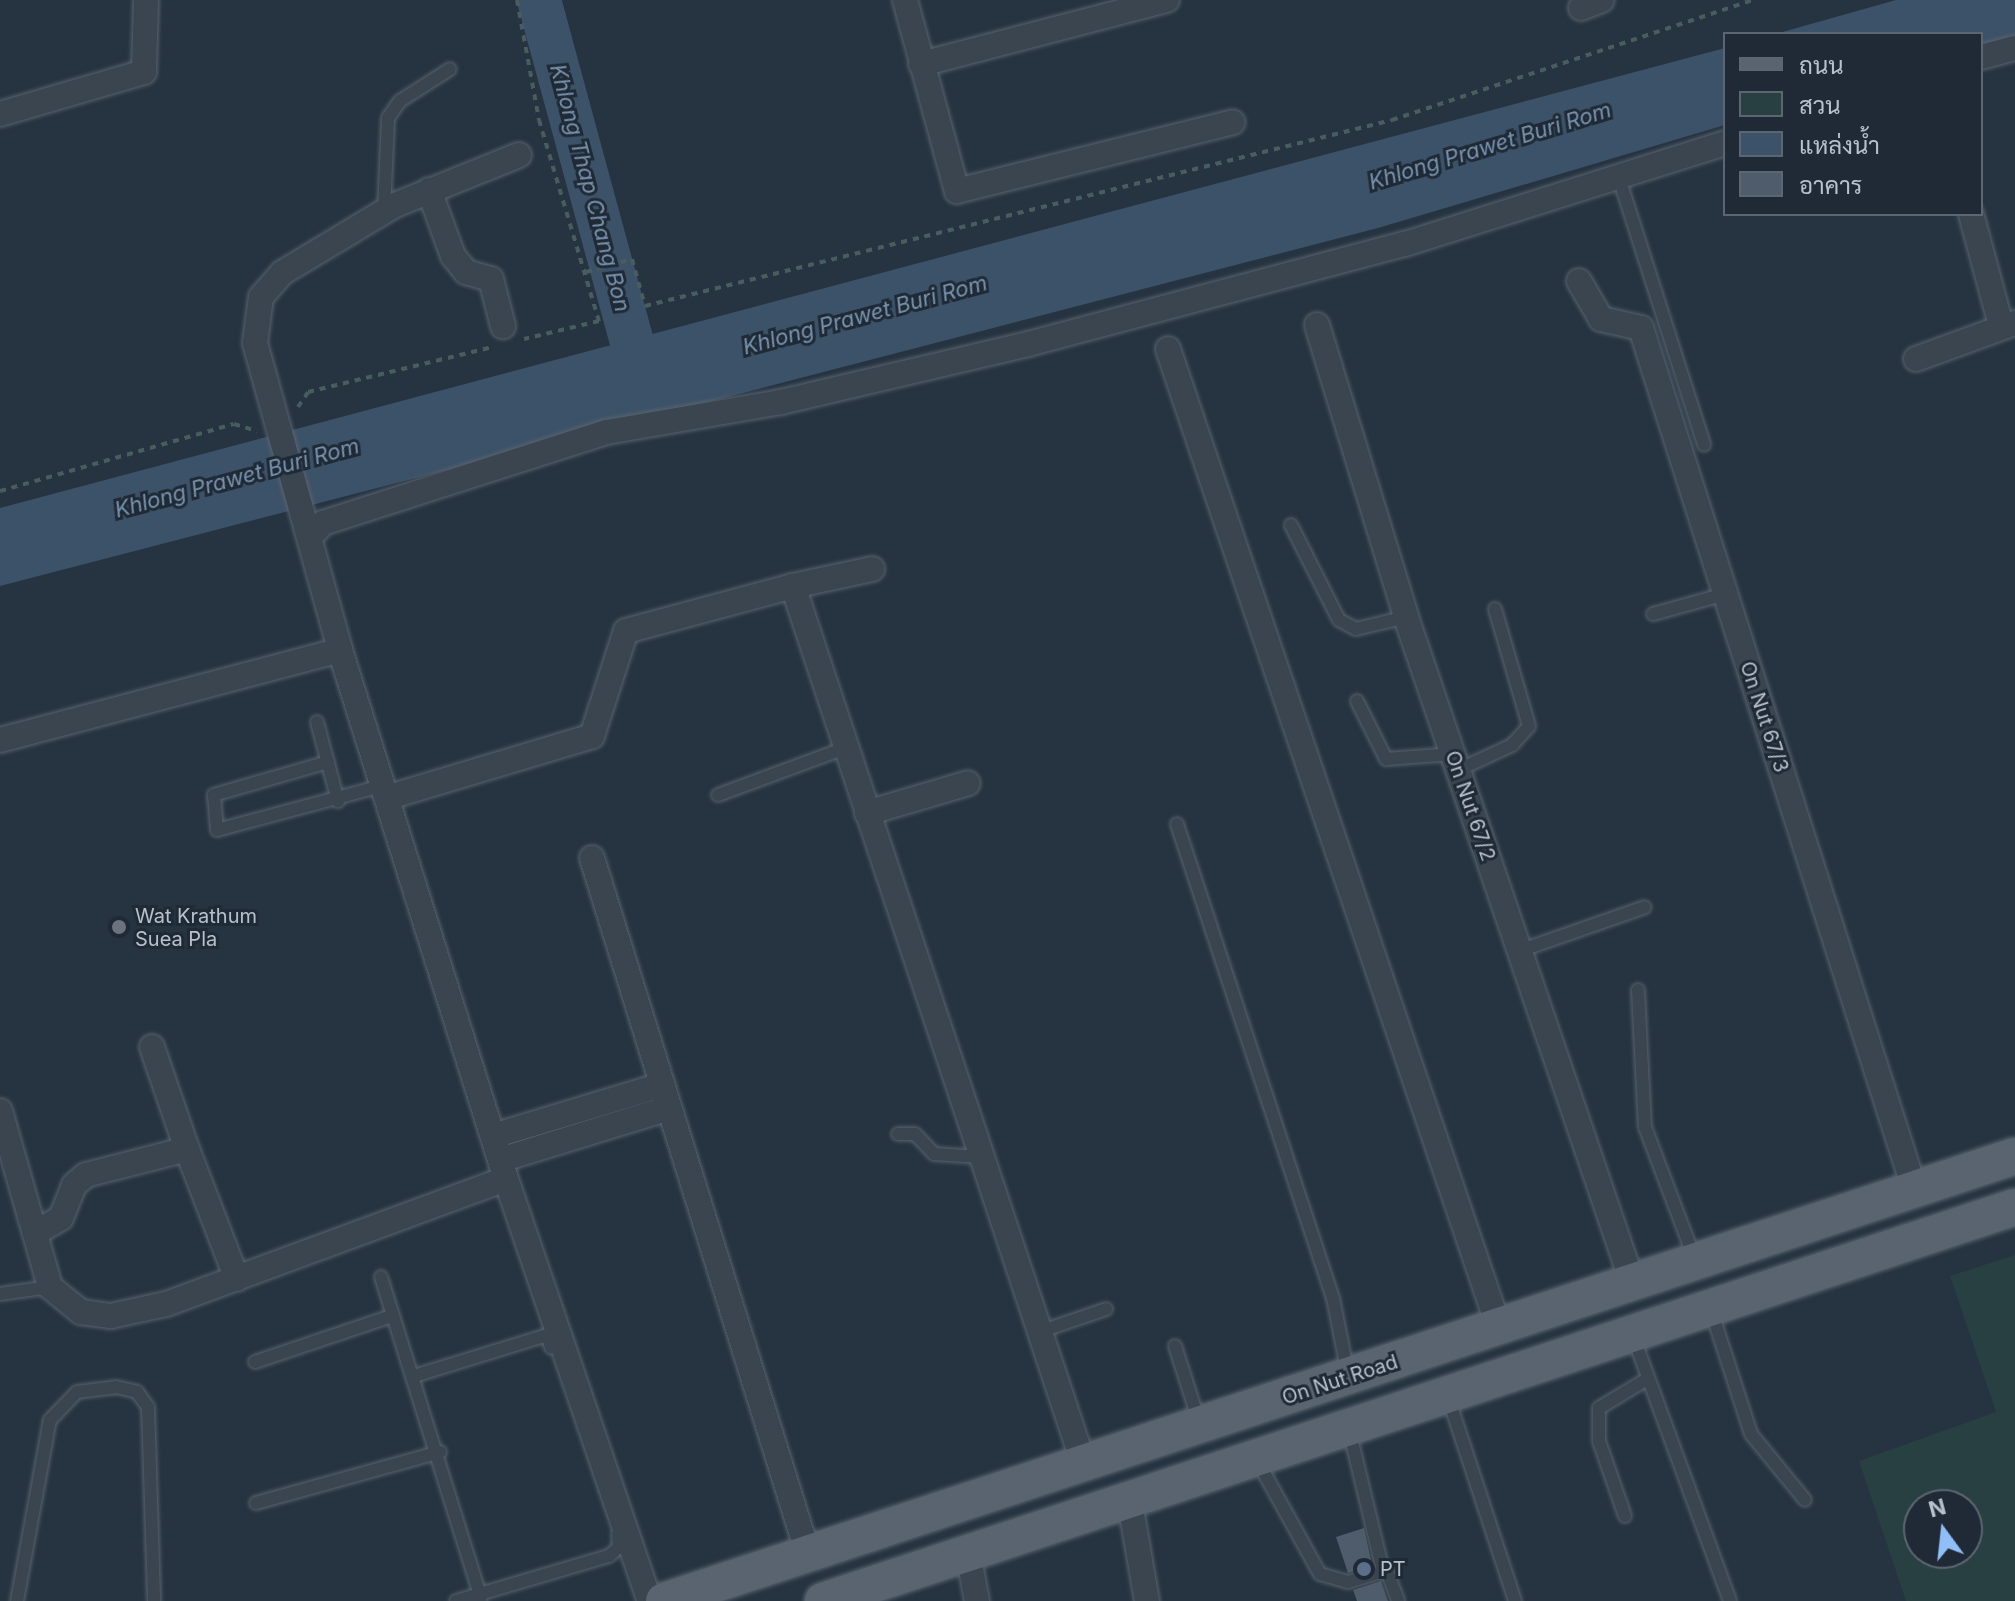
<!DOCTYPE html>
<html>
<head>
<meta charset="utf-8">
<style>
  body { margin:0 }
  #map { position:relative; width:2015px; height:1601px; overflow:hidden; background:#263341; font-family:Inter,Sarabun,sans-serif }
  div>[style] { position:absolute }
  .green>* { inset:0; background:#284042 }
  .water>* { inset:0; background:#3c5269 }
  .river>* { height:44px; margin:-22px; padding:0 22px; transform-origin:22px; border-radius:22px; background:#3c5269 }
  .building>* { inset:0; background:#4f5c6b }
  .path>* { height:4px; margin-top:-2px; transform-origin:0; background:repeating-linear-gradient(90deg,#475d5e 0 6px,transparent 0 12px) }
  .roads { filter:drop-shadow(0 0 2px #58636e) drop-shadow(0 0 2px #58636e) }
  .lane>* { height:12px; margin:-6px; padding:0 6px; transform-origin:6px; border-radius:6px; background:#3a4550 }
  .street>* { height:24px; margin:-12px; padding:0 12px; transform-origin:12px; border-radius:12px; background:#3a4550 }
  .primary>* { height:36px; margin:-18px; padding:0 18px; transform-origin:18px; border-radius:18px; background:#596470 }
  .dots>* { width:22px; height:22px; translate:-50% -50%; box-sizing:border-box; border:4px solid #1f2a36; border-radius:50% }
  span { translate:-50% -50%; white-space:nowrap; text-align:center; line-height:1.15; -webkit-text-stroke:6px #1f2a36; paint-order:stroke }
  .street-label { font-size:20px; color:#b7c0cb }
  .poi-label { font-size:20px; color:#b7c0cb }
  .left { translate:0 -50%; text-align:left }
  .water-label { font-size:22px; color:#7892ad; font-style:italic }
  .legend { position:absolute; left:1723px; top:32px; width:260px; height:184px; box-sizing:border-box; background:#1f2a36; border:2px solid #5c6672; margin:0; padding:10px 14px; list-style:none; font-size:24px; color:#b7c0cb }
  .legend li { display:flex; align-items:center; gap:16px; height:40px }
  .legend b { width:40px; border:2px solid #5c6672 }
  .north { position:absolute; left:1903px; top:1489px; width:80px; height:80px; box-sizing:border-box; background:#1f2a36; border:2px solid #5c6672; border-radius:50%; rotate:345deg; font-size:22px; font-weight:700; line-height:32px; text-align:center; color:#b7c0cb }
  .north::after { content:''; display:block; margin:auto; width:28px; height:36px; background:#91bef6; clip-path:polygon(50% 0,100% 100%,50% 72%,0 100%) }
</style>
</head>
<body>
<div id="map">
  <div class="green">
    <i style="clip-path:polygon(evenodd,2015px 1255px,2015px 1601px,1906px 1601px,1859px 1461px,1996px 1412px,1950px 1276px,2015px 1255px,1919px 1505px,1967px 1505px,1967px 1553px,1919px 1553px,1919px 1505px)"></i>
  </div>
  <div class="water">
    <i style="clip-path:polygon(1896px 0,2015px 0,2015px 40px,1981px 50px,1981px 34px,1775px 34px)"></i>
    <i style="clip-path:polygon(1725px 48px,1725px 125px,1378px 228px,0 586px,0 508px)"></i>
  </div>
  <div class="river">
    <i style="left:539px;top:0;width:389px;rotate:74.8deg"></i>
  </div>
  <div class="building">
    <i style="clip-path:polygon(1364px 1528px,1372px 1565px,1348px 1573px,1336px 1537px)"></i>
    <i style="clip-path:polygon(1381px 1581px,1388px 1601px,1357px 1601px,1353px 1590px)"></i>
  </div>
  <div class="path">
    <i style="left:517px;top:0;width:122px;rotate:79.6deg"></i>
    <i style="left:539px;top:120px;width:210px;rotate:73.4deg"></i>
    <i style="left:599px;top:321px;width:77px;rotate:166.5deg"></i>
    <i style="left:586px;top:272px;width:48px;rotate:-15.8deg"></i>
    <i style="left:632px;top:259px;width:49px;rotate:74.5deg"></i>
    <i style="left:645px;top:306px;width:770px;rotate:-13.98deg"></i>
    <i style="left:1392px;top:120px;width:380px;rotate:-18.4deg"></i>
    <i style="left:298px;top:407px;width:18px;rotate:-56deg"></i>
    <i style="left:308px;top:392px;width:189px;rotate:-13.7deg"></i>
    <i style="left:0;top:491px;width:243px;rotate:-16deg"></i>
    <i style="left:234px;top:424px;width:24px;rotate:17deg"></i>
  </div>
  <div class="roads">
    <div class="lane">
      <i style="left:1619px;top:178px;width:280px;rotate:72.3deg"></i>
      <i style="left:384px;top:211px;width:93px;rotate:-87.5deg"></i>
      <i style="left:388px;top:118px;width:21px;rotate:-55deg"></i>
      <i style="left:400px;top:101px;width:59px;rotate:-32.6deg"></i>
      <i style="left:1291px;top:525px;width:106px;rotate:63.2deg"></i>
      <i style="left:1339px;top:620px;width:19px;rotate:28deg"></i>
      <i style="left:1356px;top:629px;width:51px;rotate:-13.5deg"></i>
      <i style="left:1653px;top:614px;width:75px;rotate:-15.5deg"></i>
      <i style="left:1357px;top:701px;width:65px;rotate:63.4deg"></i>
      <i style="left:1386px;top:759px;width:67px;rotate:-4.3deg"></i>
      <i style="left:317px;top:722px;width:82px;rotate:75.1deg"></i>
      <i style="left:328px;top:762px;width:119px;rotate:163.9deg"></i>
      <i style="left:214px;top:795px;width:35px;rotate:85deg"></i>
      <i style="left:217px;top:830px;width:174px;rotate:-15deg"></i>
      <i style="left:1458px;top:770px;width:60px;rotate:-24.8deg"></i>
      <i style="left:1512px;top:745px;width:25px;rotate:-48deg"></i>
      <i style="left:1529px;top:726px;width:122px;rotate:-106.2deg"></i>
      <i style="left:718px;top:795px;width:135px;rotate:-20.3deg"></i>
      <i style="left:1177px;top:824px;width:499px;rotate:71.8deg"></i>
      <i style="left:1333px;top:1298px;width:77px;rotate:78.8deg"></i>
      <i style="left:1519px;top:951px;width:133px;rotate:-19.2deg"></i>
      <i style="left:1638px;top:990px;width:137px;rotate:87.1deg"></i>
      <i style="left:1645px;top:1127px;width:139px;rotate:69.3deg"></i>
      <i style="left:898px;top:1134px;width:17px"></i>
      <i style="left:915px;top:1134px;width:28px;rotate:46deg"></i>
      <i style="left:934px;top:1154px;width:47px;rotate:3.7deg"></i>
      <i style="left:381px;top:1277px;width:336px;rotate:72.7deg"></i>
      <i style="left:0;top:1294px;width:50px;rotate:-8deg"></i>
      <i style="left:1711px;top:1310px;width:130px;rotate:72.1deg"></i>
      <i style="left:1751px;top:1434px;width:85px;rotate:50.7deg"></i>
      <i style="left:1039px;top:1332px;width:71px;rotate:-18.9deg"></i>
      <i style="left:1633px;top:1336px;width:282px;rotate:69.9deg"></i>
      <i style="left:1175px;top:1346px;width:79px;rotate:72.3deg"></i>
      <i style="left:255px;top:1362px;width:145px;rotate:-18.6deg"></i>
      <i style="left:414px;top:1376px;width:139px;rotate:-17.1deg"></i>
      <i style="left:547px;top:1335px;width:13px;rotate:72deg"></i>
      <i style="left:1448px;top:1397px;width:215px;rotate:71.8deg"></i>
      <i style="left:1257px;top:1460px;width:130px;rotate:61.1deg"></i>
      <i style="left:1320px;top:1574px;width:29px;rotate:16deg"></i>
      <i style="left:1348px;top:1582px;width:37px;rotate:-17deg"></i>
      <i style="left:1383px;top:1571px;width:146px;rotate:-103.5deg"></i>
      <i style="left:256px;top:1503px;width:191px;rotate:-15.5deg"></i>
      <i style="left:1625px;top:1516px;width:79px;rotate:-109.1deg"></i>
      <i style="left:1599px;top:1441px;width:33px;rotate:-90deg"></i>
      <i style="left:1599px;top:1408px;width:56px;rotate:-31.1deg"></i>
      <i style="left:1386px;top:1569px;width:34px;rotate:69deg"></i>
      <i style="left:17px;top:1601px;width:184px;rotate:-79.7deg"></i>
      <i style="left:50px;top:1420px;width:39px;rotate:-46deg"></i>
      <i style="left:77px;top:1392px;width:39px;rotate:-7deg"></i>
      <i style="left:116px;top:1387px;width:22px;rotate:13deg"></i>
      <i style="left:137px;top:1392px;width:19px;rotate:54deg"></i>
      <i style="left:148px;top:1407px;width:194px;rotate:88.2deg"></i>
      <i style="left:456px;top:1601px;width:159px;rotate:-16.4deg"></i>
      <i style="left:609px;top:1556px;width:13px;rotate:-42deg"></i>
      <i style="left:619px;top:1547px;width:13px;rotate:-94deg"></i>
    </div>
    <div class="street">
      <i style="left:905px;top:0;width:198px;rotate:74.8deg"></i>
      <i style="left:957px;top:191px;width:284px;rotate:-14deg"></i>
      <i style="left:1581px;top:8px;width:22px;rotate:-21deg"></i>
      <i style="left:1981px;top:57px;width:35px;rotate:-15deg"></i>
      <i style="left:921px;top:64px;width:254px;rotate:-14.6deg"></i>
      <i style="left:0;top:114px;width:150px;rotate:-16.3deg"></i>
      <i style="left:144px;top:72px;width:72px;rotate:-88.4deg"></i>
      <i style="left:519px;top:155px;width:134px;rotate:158deg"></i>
      <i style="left:395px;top:205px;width:132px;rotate:149deg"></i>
      <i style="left:282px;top:273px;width:32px;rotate:131deg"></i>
      <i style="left:261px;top:297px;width:46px;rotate:97.4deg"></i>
      <i style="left:255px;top:343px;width:319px;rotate:74.5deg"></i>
      <i style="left:340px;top:650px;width:554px;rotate:72.58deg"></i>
      <i style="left:506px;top:1179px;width:446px;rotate:71.2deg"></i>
      <i style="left:429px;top:190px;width:70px;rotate:70deg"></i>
      <i style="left:453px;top:256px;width:21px;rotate:51deg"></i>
      <i style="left:466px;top:272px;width:26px;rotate:16deg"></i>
      <i style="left:491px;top:279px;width:49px;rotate:75.7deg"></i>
      <i style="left:1971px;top:214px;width:115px;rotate:74.9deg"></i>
      <i style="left:1579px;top:281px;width:44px;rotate:59.9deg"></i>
      <i style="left:1601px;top:319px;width:41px;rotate:12.7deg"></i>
      <i style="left:1641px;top:328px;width:902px;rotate:72.39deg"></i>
      <i style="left:1317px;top:325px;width:305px;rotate:73deg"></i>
      <i style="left:1406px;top:617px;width:705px;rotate:71.21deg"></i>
      <i style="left:1168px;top:349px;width:1033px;rotate:71.32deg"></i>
      <i style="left:1916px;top:359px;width:105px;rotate:-20deg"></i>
      <i style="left:310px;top:537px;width:19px;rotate:-47deg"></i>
      <i style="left:323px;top:523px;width:298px;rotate:-17.8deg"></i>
      <i style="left:607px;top:432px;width:177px;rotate:-9.8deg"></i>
      <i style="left:781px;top:402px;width:254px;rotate:-13.2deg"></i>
      <i style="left:1028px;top:344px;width:390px;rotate:-14.9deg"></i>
      <i style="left:1405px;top:244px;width:336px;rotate:-17.5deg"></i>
      <i style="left:793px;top:586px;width:81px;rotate:-12.1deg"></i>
      <i style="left:0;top:740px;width:352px;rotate:-14.8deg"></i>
      <i style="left:389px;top:797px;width:212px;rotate:-16.7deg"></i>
      <i style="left:592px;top:736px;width:110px;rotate:-72.1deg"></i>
      <i style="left:626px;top:631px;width:173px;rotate:-15.1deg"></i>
      <i style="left:793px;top:586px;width:923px;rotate:71.68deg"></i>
      <i style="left:867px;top:813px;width:105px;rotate:-16.5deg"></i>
      <i style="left:592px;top:858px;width:729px;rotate:72.76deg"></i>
      <i style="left:152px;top:1047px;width:108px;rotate:71.1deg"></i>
      <i style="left:0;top:1111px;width:183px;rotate:74.1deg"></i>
      <i style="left:50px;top:1287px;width:40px;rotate:39deg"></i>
      <i style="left:81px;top:1312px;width:30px;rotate:8deg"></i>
      <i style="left:111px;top:1316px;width:56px;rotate:-12.3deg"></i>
      <i style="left:166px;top:1304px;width:362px;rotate:-20.2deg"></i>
      <i style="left:493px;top:1136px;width:177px;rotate:-16.8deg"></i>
      <i style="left:500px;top:1160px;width:177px;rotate:-17.1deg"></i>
      <i style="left:35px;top:1233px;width:30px;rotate:-30deg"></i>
      <i style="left:61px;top:1218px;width:35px;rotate:-68deg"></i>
      <i style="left:74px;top:1185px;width:16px;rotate:-40deg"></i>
      <i style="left:86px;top:1175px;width:104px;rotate:-14.4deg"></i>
      <i style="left:187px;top:1149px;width:139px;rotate:69deg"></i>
      <i style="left:1129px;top:1497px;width:106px;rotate:80.2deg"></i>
      <i style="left:968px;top:1553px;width:49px;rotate:79.4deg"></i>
    </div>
    <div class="primary">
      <i style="left:664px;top:1601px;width:1422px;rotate:-18.23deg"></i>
      <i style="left:823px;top:1601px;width:1255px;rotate:-18.29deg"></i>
    </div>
  </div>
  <div class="dots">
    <i style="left:119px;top:927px;background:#6b7280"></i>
    <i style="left:1364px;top:1569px;background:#5c6f8a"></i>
  </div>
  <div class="street-label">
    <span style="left:1764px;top:717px;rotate:72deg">On Nut 67/3</span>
    <span style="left:1470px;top:806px;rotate:71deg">On Nut 67/2</span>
    <span style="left:1340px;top:1380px;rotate:-18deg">On Nut Road</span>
  </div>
  <div class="poi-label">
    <span class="left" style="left:135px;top:928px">Wat Krathum<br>Suea Pla</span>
    <span class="left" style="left:1380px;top:1569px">PT</span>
  </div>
  <div class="water-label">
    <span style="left:1490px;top:146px;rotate:-17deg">Khlong Prawet Buri Rom</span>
    <span style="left:590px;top:188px;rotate:75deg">Khlong Thap Chang Bon</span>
    <span style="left:865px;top:315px;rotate:-15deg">Khlong Prawet Buri Rom</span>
    <span style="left:237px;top:478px;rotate:-15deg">Khlong Prawet Buri Rom</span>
  </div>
  <ul class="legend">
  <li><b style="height:10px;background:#596470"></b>ถนน</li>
  <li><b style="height:22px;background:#284042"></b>สวน</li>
  <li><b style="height:22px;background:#3c5269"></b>แหล่งน้ำ</li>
  <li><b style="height:22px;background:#4f5c6b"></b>อาคาร</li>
  </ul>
  <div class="north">N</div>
</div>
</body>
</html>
